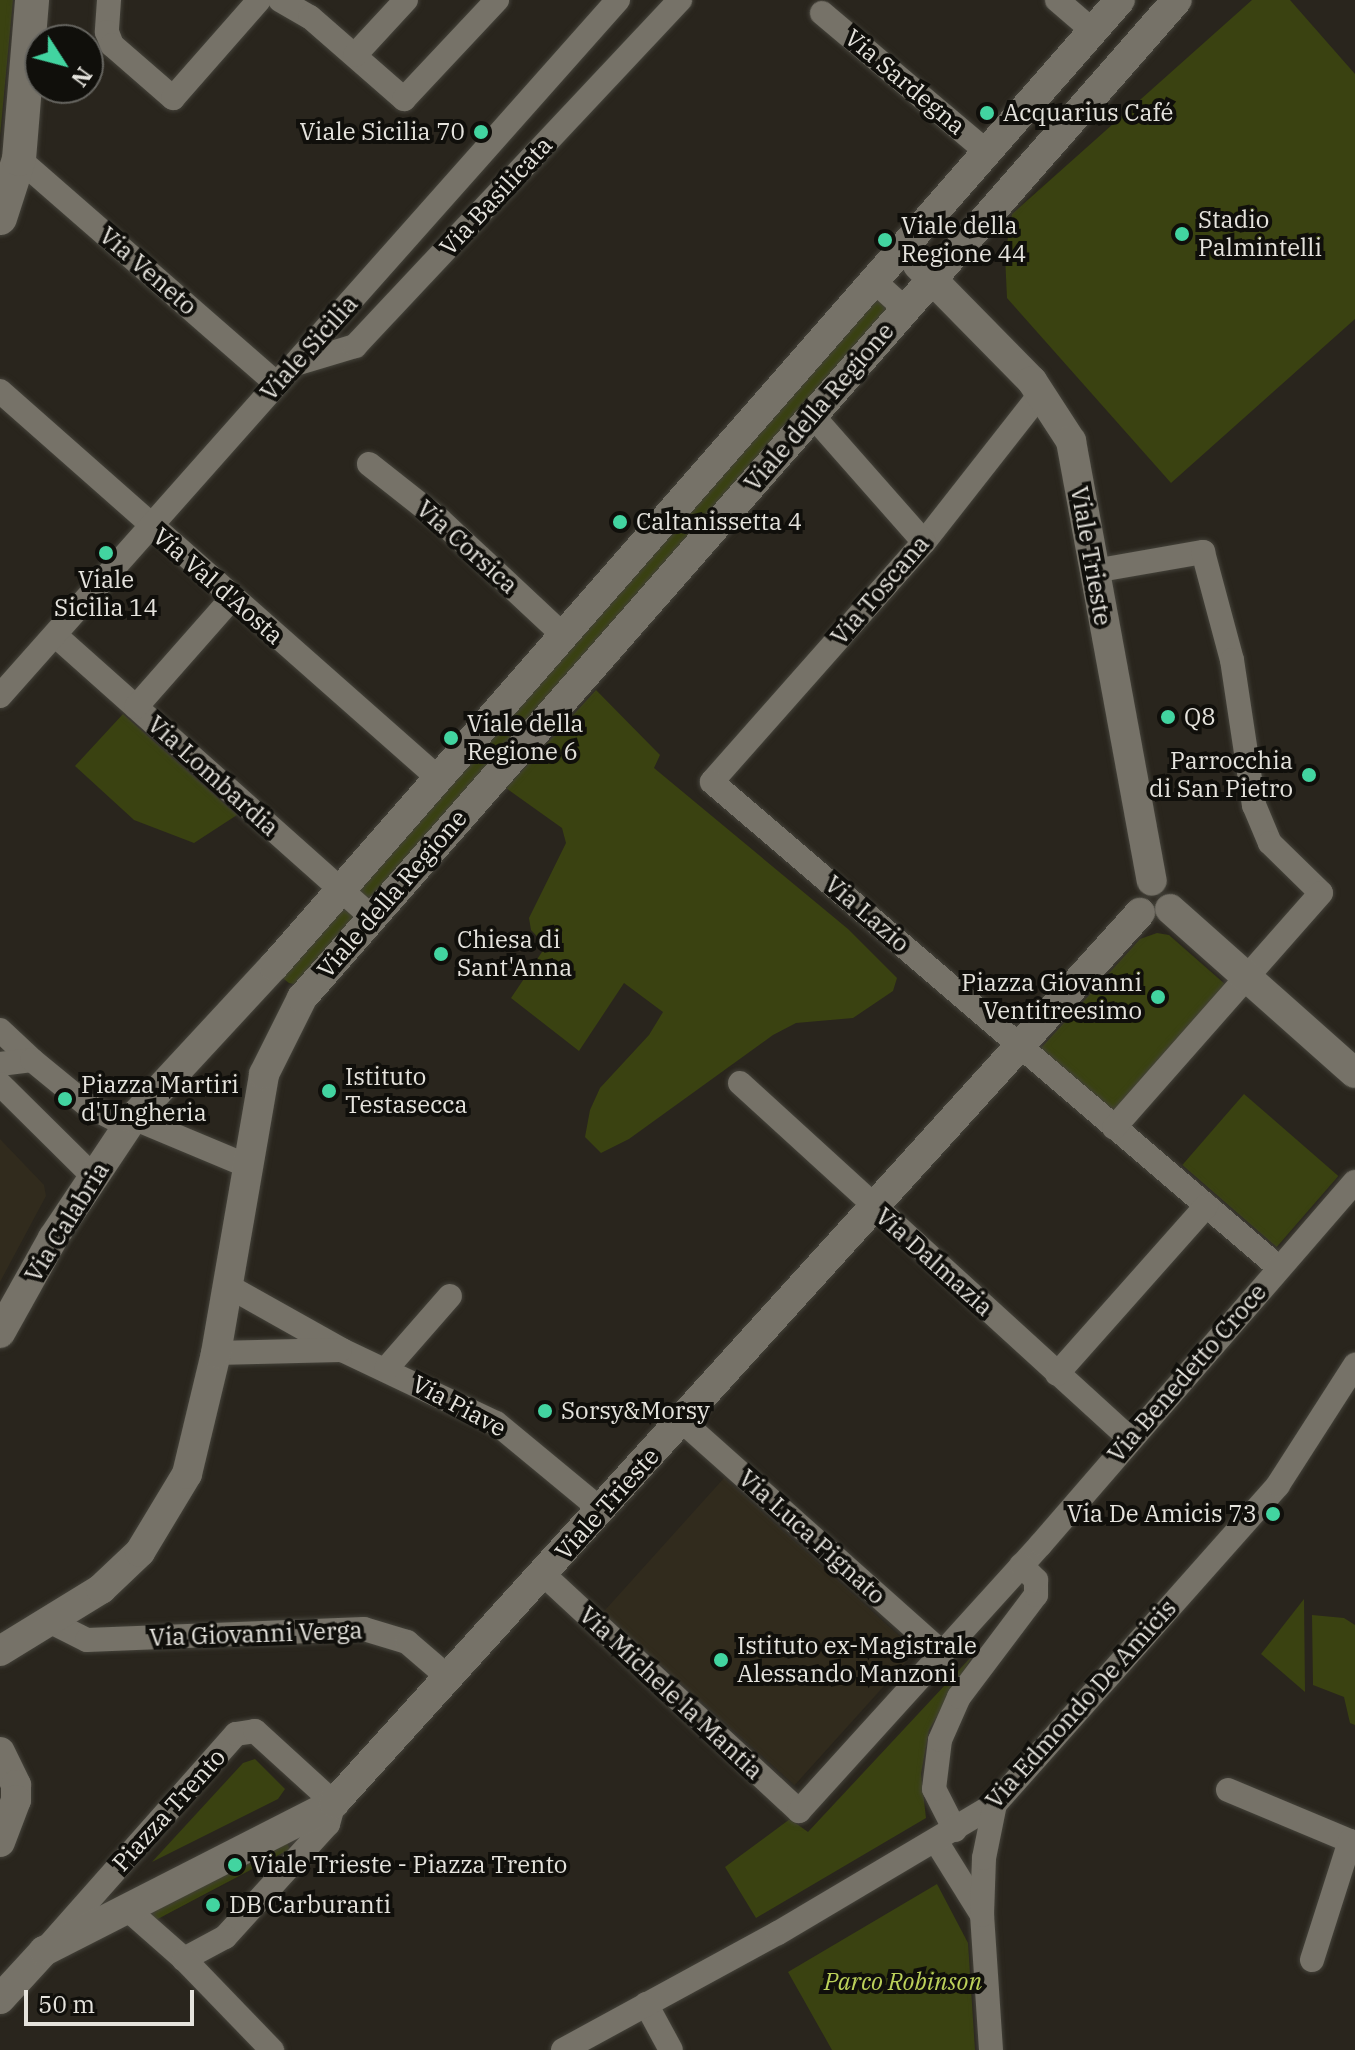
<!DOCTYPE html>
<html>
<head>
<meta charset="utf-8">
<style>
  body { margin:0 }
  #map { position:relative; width:1355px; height:2050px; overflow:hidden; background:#29251d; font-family:"IBM Plex Serif",serif }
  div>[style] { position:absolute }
  .built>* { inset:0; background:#312b1d; transform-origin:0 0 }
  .green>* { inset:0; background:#3a4211; transform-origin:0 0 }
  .roads { filter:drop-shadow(0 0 2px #44423a) drop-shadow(0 0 2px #44423a) }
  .minor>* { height:24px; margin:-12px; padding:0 12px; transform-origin:12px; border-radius:12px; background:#767268 }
  .tertiary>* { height:30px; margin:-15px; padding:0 15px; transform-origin:15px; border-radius:15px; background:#767268 }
  .secondary>* { height:34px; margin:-17px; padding:0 17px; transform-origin:17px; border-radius:17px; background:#767268 }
  .dots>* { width:22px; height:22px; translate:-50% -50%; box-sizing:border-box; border:4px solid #100f0b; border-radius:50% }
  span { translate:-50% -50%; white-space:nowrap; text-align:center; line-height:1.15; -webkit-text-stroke:8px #100f0b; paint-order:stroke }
  .street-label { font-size:24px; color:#e5e3dd }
  .poi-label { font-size:24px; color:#e5e3dd }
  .left { translate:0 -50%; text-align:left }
  .right { translate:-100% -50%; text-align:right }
  .park-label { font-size:24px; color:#bcd15a; font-style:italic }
  .north { position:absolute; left:24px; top:24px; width:80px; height:80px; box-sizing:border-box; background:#100f0b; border:2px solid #65645f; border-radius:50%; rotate:126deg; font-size:22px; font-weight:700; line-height:32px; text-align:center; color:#e5e3dd }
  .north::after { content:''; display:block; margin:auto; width:28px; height:36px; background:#42d4a0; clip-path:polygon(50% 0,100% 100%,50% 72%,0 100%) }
  .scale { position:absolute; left:24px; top:1990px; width:170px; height:36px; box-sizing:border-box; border:4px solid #e5e3dd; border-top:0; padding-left:10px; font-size:24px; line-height:28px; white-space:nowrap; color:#e5e3dd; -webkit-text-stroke:6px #100f0b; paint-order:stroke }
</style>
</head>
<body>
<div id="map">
  <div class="built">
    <i style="clip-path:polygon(0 1139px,44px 1185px,46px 1196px,0 1282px)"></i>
    <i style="left:724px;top:1478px;width:258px;height:181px;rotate:42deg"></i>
  </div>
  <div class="green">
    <i style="clip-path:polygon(0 0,13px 0,0 136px)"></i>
    <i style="clip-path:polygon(1252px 0,1290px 0,1355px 74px,1355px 319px,1171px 483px,1007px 298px,1005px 255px,1012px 214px)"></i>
    <i style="clip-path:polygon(873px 281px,905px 309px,311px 988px,289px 983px,280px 976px)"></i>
    <i style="clip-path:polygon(596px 690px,660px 755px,654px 768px,848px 929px,897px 978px,893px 991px,853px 1018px,796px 1023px,773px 1035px,629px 1139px,601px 1153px,585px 1137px,590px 1110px,600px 1088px,649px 1035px,663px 1012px,624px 983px,579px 1051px,511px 998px,546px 946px,531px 930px,529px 918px,566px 843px,562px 828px,506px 788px)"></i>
    <i style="clip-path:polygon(123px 714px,237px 815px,194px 843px,134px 820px,75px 766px)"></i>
    <i style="clip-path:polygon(1157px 933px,1169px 935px,1226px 985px,1113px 1112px,1041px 1048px,1140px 939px)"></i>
    <i style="left:1244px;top:1094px;width:125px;height:94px;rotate:41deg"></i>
    <i style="clip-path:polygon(1304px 1599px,1305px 1692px,1261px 1654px)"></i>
    <i style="clip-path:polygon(1312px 1615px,1344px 1618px,1355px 1625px,1355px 1725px,1350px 1723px,1344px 1697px,1313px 1685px)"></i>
    <i style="clip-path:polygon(973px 1655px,929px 1730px,921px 1774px,926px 1818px,756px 1918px,725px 1867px,790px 1819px,808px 1832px)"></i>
    <i style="clip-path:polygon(255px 1759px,285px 1789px,278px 1799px,152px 1862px,243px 1763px)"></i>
    <i style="clip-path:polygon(287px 1843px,290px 1849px,154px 1921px,150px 1913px)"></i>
    <i style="clip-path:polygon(937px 1884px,968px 1943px,975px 2050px,832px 2050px,788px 1972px)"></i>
  </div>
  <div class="roads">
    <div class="minor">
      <i style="left:109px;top:0;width:32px;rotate:94deg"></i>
      <i style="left:107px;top:32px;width:14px;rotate:69deg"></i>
      <i style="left:112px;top:45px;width:81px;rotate:41deg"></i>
      <i style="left:173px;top:98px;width:130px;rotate:-48.7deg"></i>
      <i style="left:280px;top:0;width:34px;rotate:30deg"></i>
      <i style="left:310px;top:17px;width:125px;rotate:41.1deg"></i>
      <i style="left:404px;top:99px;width:136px;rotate:-46.8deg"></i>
      <i style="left:1057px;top:0;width:48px;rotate:40.7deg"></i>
      <i style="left:822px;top:13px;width:216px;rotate:40.1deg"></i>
      <i style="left:355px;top:55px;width:75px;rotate:-47.2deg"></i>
      <i style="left:19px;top:159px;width:342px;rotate:41.1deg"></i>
      <i style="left:874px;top:281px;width:42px;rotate:42.1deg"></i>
      <i style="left:295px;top:364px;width:63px;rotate:-16.7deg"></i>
      <i style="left:355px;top:346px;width:475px;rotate:-46.8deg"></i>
      <i style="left:0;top:391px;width:583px;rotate:41.45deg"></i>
      <i style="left:1041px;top:393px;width:189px;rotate:128.1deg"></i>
      <i style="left:924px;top:542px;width:320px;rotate:131.5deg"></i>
      <i style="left:712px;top:782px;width:745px;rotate:40.59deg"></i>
      <i style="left:812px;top:415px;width:169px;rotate:48.6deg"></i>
      <i style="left:369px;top:464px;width:90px;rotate:38.3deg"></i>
      <i style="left:440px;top:520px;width:167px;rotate:43.1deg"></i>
      <i style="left:1094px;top:571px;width:111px;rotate:-9.9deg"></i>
      <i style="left:1203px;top:552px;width:112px;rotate:75deg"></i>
      <i style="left:1232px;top:660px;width:147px;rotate:81.4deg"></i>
      <i style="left:1254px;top:805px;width:41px;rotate:67.2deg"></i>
      <i style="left:1270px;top:843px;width:71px;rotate:44.4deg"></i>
      <i style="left:1321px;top:893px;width:313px;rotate:131.4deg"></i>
      <i style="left:55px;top:635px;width:424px;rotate:41.7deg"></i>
      <i style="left:0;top:696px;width:931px;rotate:-48.4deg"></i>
      <i style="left:136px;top:707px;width:145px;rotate:-48.6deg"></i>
      <i style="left:0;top:1030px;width:44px;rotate:43.2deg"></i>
      <i style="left:0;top:1064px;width:32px;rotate:-7deg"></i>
      <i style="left:32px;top:1060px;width:71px;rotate:39.3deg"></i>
      <i style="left:87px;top:1105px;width:46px;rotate:27.1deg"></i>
      <i style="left:740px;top:1083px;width:528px;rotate:42.39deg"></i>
      <i style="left:0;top:1084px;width:132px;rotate:44.7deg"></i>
      <i style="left:133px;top:1118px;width:125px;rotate:22.7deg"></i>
      <i style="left:228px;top:1286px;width:131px;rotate:29.3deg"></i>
      <i style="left:342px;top:1350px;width:170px;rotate:25.4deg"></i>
      <i style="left:496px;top:1423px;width:136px;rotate:39.6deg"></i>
      <i style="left:216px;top:1353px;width:124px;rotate:-1.4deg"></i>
      <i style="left:386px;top:1369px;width:97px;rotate:-48.8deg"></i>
      <i style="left:1057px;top:1374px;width:225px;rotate:-48.4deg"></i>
      <i style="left:682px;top:1421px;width:348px;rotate:41.7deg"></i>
      <i style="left:543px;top:1574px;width:349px;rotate:42.8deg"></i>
      <i style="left:799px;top:1811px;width:360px;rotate:-47.8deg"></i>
      <i style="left:1041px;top:1544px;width:479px;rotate:-49.1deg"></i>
      <i style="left:51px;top:1622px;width:40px;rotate:26.6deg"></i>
      <i style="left:87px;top:1640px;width:277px;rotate:-2.3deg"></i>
      <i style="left:364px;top:1629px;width:45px;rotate:16.8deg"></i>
      <i style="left:407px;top:1642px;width:55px;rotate:40.6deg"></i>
      <i style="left:1228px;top:1790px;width:138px;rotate:22.7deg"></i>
      <i style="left:955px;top:1830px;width:46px;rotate:-117.1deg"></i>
      <i style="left:934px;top:1789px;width:49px;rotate:-83deg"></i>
      <i style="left:940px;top:1740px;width:47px;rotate:-66.2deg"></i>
      <i style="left:959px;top:1697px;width:128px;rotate:-53deg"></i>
      <i style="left:1036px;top:1595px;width:15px;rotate:-90deg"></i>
      <i style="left:1036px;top:1580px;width:21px;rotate:-135deg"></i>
      <i style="left:936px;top:1841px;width:87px;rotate:58.1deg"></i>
      <i style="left:51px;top:1943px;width:279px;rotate:-48.5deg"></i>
      <i style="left:236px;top:1734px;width:19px;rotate:-9deg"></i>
      <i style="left:255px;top:1731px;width:107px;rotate:42.3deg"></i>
      <i style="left:334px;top:1803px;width:22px;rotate:106deg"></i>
      <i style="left:328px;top:1824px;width:153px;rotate:132.3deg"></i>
      <i style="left:225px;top:1937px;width:47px;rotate:151.8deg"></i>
      <i style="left:184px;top:1959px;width:76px;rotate:-138.7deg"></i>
      <i style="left:184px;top:1959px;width:127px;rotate:46deg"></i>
      <i style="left:1312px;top:1960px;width:125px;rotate:-72.3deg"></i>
      <i style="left:646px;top:2004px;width:52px;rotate:61.5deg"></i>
      <i style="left:563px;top:2050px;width:245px;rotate:-28.6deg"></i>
      <i style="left:778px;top:1933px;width:252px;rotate:-30.7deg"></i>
      <i style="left:995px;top:1804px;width:426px;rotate:-48.4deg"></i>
      <i style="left:1278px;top:1485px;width:143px;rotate:-57.3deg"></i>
      <i style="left:991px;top:2050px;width:135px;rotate:-93.8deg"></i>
      <i style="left:982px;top:1915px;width:57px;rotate:-88deg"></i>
      <i style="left:984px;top:1858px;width:55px;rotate:-78.5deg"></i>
    </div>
    <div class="tertiary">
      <i style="left:918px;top:265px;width:163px;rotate:45.5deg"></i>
      <i style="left:1032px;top:381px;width:72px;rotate:57deg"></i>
      <i style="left:1071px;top:441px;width:447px;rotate:79.6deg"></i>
      <i style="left:1170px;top:909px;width:247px;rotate:41.6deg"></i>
      <i style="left:0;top:1333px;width:109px;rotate:-60.8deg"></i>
      <i style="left:53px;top:1238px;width:144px;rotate:-56.3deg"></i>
      <i style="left:133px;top:1118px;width:207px;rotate:-47.2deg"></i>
      <i style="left:274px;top:966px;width:1284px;rotate:-48.79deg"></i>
      <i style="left:0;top:1651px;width:119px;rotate:-31.5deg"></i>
      <i style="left:101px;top:1589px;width:54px;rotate:-43.5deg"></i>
      <i style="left:140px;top:1552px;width:91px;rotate:-58.9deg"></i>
      <i style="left:187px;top:1474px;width:124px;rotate:-76.5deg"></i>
      <i style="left:216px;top:1353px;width:283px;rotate:-80.2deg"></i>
      <i style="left:264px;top:1074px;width:85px;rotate:-63.4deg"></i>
      <i style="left:302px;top:998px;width:1327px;rotate:-48.76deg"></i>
      <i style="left:0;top:1752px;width:37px;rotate:64deg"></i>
      <i style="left:16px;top:1785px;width:15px;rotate:90deg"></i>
      <i style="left:16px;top:1800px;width:45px;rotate:110.9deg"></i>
      <i style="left:0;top:1999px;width:65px;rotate:-47.5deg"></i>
      <i style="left:44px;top:1951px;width:326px;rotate:-27deg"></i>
      <i style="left:334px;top:1803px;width:1201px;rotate:-47.84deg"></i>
    </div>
    <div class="secondary">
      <i style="left:0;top:218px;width:62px;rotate:-72.1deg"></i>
      <i style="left:19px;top:159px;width:160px;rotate:-85.3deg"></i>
    </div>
  </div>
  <div class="dots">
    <i style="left:987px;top:113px;background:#42d4a0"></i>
    <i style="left:481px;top:132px;background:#42d4a0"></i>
    <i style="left:1182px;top:234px;background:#42d4a0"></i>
    <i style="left:885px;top:240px;background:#42d4a0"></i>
    <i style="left:620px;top:522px;background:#42d4a0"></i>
    <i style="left:106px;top:553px;background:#42d4a0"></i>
    <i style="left:1168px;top:717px;background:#42d4a0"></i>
    <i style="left:451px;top:738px;background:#42d4a0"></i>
    <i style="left:1309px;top:775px;background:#42d4a0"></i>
    <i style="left:441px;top:954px;background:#42d4a0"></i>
    <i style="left:1158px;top:997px;background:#42d4a0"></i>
    <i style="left:329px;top:1091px;background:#42d4a0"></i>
    <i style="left:65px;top:1099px;background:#42d4a0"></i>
    <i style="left:545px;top:1411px;background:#42d4a0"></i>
    <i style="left:1273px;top:1514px;background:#42d4a0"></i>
    <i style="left:721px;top:1660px;background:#42d4a0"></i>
    <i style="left:235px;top:1865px;background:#42d4a0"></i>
    <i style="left:213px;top:1905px;background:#42d4a0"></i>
  </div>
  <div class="street-label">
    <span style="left:905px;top:82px;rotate:40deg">Via Sardegna</span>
    <span style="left:496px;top:196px;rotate:-47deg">Via Basilicata</span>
    <span style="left:148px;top:271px;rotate:41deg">Via Veneto</span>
    <span style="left:309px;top:348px;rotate:-48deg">Viale Sicilia</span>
    <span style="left:819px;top:407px;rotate:-49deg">Viale della Regione</span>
    <span style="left:467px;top:547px;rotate:42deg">Via Corsica</span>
    <span style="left:1091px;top:556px;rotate:80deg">Viale Trieste</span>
    <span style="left:218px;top:586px;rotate:41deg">Via Val d'Aosta</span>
    <span style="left:880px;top:590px;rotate:-49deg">Via Toscana</span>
    <span style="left:213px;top:776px;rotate:42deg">Via Lombardia</span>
    <span style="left:392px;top:894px;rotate:-49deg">Viale della Regione</span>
    <span style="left:867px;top:914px;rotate:41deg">Via Lazio</span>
    <span style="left:67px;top:1222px;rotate:-58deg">Via Calabria</span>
    <span style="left:934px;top:1262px;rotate:42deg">Via Dalmazia</span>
    <span style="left:1187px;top:1373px;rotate:-49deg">Via Benedetto Croce</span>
    <span style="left:459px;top:1406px;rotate:28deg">Via Piave</span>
    <span style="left:607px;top:1504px;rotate:-48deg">Viale Trieste</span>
    <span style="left:812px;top:1537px;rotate:42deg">Via Luca Pignato</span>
    <span style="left:256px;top:1634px;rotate:-2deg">Via Giovanni Verga</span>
    <span style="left:671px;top:1693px;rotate:43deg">Via Michele la Mantia</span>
    <span style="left:1081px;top:1704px;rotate:-48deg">Via Edmondo De Amicis</span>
    <span style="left:169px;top:1810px;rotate:-48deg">Piazza Trento</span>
  </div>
  <div class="poi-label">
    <span class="left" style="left:1003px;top:113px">Acquarius Café</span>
    <span class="right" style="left:465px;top:132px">Viale Sicilia 70</span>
    <span class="left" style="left:1198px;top:234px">Stadio<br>Palmintelli</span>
    <span class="left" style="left:901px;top:240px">Viale della<br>Regione 44</span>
    <span class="left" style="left:636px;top:522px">Caltanissetta 4</span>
    <span style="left:106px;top:594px">Viale<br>Sicilia 14</span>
    <span class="left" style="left:1184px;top:717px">Q8</span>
    <span class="left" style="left:467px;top:738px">Viale della<br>Regione 6</span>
    <span class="right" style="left:1293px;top:775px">Parrocchia<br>di San Pietro</span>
    <span class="left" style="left:457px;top:954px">Chiesa di<br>Sant'Anna</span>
    <span class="right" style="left:1142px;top:997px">Piazza Giovanni<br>Ventitreesimo</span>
    <span class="left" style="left:345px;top:1091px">Istituto<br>Testasecca</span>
    <span class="left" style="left:81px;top:1099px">Piazza Martiri<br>d'Ungheria</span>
    <span class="left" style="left:561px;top:1411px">Sorsy&amp;Morsy</span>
    <span class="right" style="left:1257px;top:1514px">Via De Amicis 73</span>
    <span class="left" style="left:737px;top:1660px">Istituto ex-Magistrale<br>Alessando Manzoni</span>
    <span class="left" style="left:251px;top:1865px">Viale Trieste - Piazza Trento</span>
    <span class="left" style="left:229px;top:1905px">DB Carburanti</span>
  </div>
  <div class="park-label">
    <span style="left:903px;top:1982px">Parco Robinson</span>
  </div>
  <div class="north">N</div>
  <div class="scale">50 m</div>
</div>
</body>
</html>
